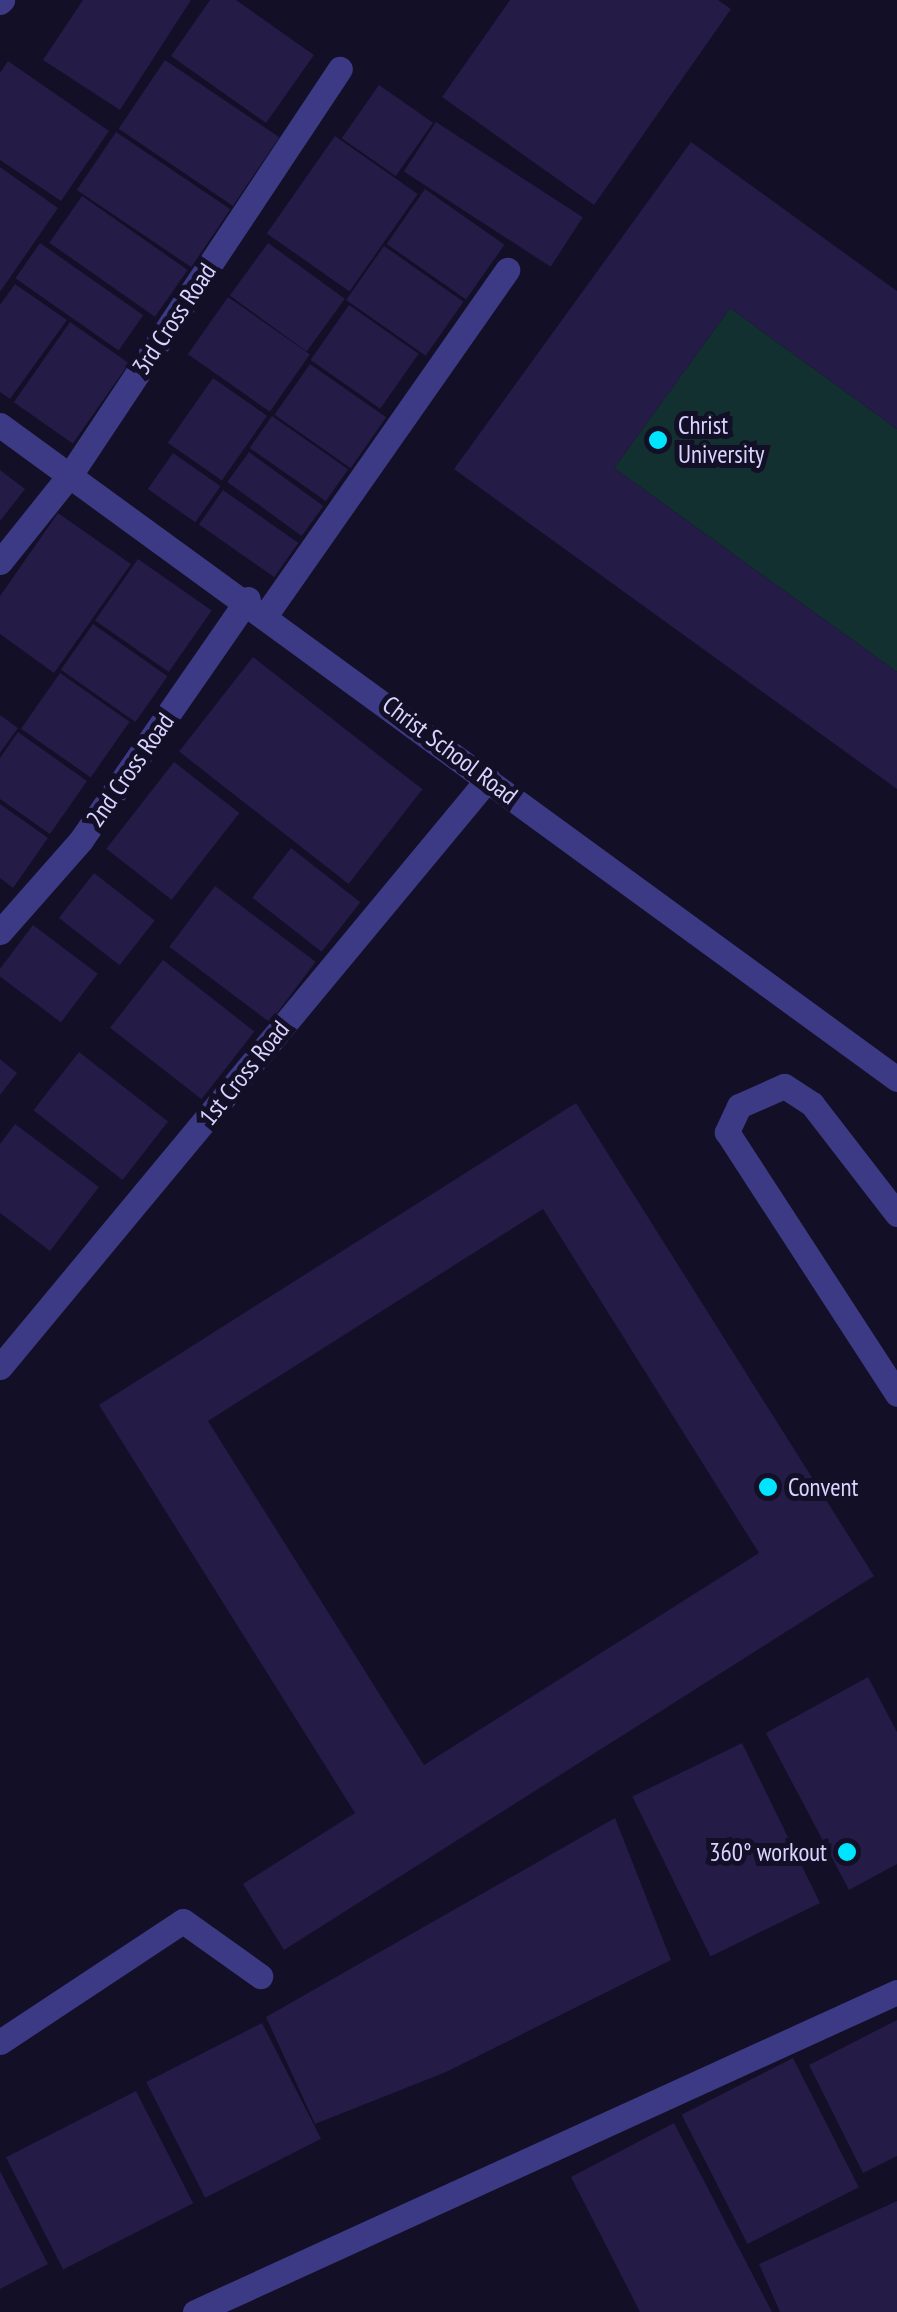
<!DOCTYPE html>
<html>
<head>
<meta charset="utf-8">
<style>
  body { margin:0 }
  #map { position:relative; width:897px; height:2312px; overflow:hidden; background:#130f26; font-family:"PT Sans Narrow",sans-serif }
  div>[style] { position:absolute }
  .green>* { inset:0; background:#12302f }
  .building>* { inset:0; background:#241b47; transform-origin:0 0 }
  .minor>* { height:25px; margin:-12.5px; padding:0 12.5px; transform-origin:12.5px; border-radius:12.5px; background:#3d3a85 }
  .dots>* { width:28px; height:28px; translate:-50% -50%; box-sizing:border-box; border:5px solid #130f26; border-radius:50% }
  span { translate:-50% -50%; white-space:nowrap; text-align:center; line-height:1.15; -webkit-text-stroke:10px #130f26; paint-order:stroke }
  .street-label { font-size:25px; color:#d9d4ff }
  .poi-label { font-size:25px; color:#d9d4ff }
  .left { translate:0 -50%; text-align:left }
  .right { translate:-100% -50%; text-align:right }
</style>
</head>
<body>
<div id="map">
  <div class="green">
    <i style="clip-path:polygon(730px 308px,897px 429px,897px 672px,614px 468px)"></i>
  </div>
  <div class="building">
    <i style="clip-path:polygon(83px 0,191px 0,120px 110px,43px 60px)"></i>
    <i style="clip-path:polygon(210px 0,236px 0,314px 55px,266px 123px,171px 56px)"></i>
    <i style="clip-path:polygon(510px 0,718px 0,731px 9px,594px 205px,442px 97px)"></i>
    <i style="left:165px;top:60px;width:138px;height:83px;rotate:34deg"></i>
    <i style="clip-path:polygon(8px 61px,109px 131px,61px 201px,0 160px,0 73px)"></i>
    <i style="left:379px;top:85px;width:66px;height:65px;rotate:35deg"></i>
    <i style="left:436px;top:122px;width:175px;height:59px;rotate:33deg"></i>
    <i style="left:116px;top:132px;width:138px;height:70px;rotate:34deg"></i>
    <i style="left:335px;top:136px;width:101px;height:119px;rotate:35deg"></i>
    <i style="clip-path:polygon(691px 142px,897px 291px,897px 429px,730px 308px,614px 468px,897px 672px,897px 789px,454px 469px)"></i>
    <i style="clip-path:polygon(0 167px,58px 208px,0 292px)"></i>
    <i style="left:425px;top:189px;width:97px;height:67px;rotate:35deg"></i>
    <i style="left:82px;top:196px;width:129px;height:57px;rotate:35deg"></i>
    <i style="left:40px;top:243px;width:126px;height:43px;rotate:35deg"></i>
    <i style="left:268px;top:243px;width:95px;height:65px;rotate:36deg"></i>
    <i style="left:384px;top:246px;width:97px;height:66px;rotate:35deg"></i>
    <i style="clip-path:polygon(15px 284px,67px 320px,10px 399px,0 392px,0 305px)"></i>
    <i style="left:228px;top:297px;width:100px;height:70px;rotate:35deg"></i>
    <i style="left:349px;top:305px;width:85px;height:67px;rotate:35deg"></i>
    <i style="left:70px;top:322px;width:72px;height:98px;rotate:35deg"></i>
    <i style="left:310px;top:364px;width:93px;height:62px;rotate:35deg"></i>
    <i style="left:213px;top:378px;width:66px;height:79px;rotate:35deg"></i>
    <i style="left:272px;top:416px;width:93px;height:39px;rotate:35deg"></i>
    <i style="left:249px;top:452px;width:92px;height:37px;rotate:36deg"></i>
    <i style="left:173px;top:453px;width:58px;height:44px;rotate:35deg"></i>
    <i style="clip-path:polygon(0 470px,25px 489px,0 521px)"></i>
    <i style="left:223px;top:490px;width:92px;height:42px;rotate:35deg"></i>
    <i style="clip-path:polygon(58px 513px,131px 564px,54px 673px,0 634px,0 596px)"></i>
    <i style="left:138px;top:559px;width:90px;height:75px;rotate:35deg"></i>
    <i style="left:93px;top:624px;width:91px;height:56px;rotate:35deg"></i>
    <i style="left:253px;top:657px;width:215px;height:120px;rotate:38deg"></i>
    <i style="left:60px;top:673px;width:85px;height:68px;rotate:35deg"></i>
    <i style="clip-path:polygon(0 715px,18px 728px,0 753px)"></i>
    <i style="clip-path:polygon(18px 732px,87px 781px,50px 834px,0 799px,0 758px)"></i>
    <i style="left:174px;top:762px;width:83px;height:110px;rotate:38deg"></i>
    <i style="clip-path:polygon(0 804px,48px 838px,13px 888px,0 878px)"></i>
    <i style="left:291px;top:848px;width:88px;height:63px;rotate:38deg"></i>
    <i style="left:94px;top:873px;width:77px;height:57px;rotate:38deg"></i>
    <i style="left:215px;top:886px;width:126px;height:76px;rotate:37deg"></i>
    <i style="left:33px;top:925px;width:81px;height:61px;rotate:37deg"></i>
    <i style="left:163px;top:960px;width:116px;height:86px;rotate:38deg"></i>
    <i style="left:79px;top:1052px;width:113px;height:74px;rotate:38deg"></i>
    <i style="clip-path:polygon(0 1059px,17px 1073px,0 1095px)"></i>
    <i style="clip-path:polygon(evenodd,576px 1103px,874px 1576px,284px 1950px,243px 1884px,355px 1813px,99px 1405px,576px 1103px,543px 1209px,759px 1553px,424px 1765px,208px 1421px,543px 1209px)"></i>
    <i style="clip-path:polygon(15px 1124px,99px 1187px,50px 1251px,0 1213px,0 1144px)"></i>
    <i style="clip-path:polygon(868px 1677px,897px 1732px,897px 1864px,849px 1890px,766px 1733px)"></i>
    <i style="left:742px;top:1743px;width:178px;height:122px;rotate:64deg"></i>
    <i style="clip-path:polygon(615px 1818px,671px 1960px,446px 2072px,315px 2124px,266px 2017px)"></i>
    <i style="clip-path:polygon(897px 2020px,897px 2156px,863px 2173px,809px 2065px)"></i>
    <i style="left:262px;top:2023px;width:130px;height:130px;rotate:63deg"></i>
    <i style="left:793px;top:2058px;width:145px;height:125px;rotate:63deg"></i>
    <i style="left:136px;top:2091px;width:126px;height:146px;rotate:63deg"></i>
    <i style="clip-path:polygon(674px 2123px,772px 2312px,640px 2312px,571px 2177px)"></i>
    <i style="clip-path:polygon(0 2171px,48px 2264px,0 2289px)"></i>
    <i style="clip-path:polygon(897px 2201px,897px 2312px,780px 2312px,759px 2264px)"></i>
  </div>
  <div class="minor">
    <i style="left:0;top:2px;width:3px;rotate:-45deg"></i>
    <i style="left:0;top:425px;width:1110px;rotate:36.1deg"></i>
    <i style="left:0;top:562px;width:115px;rotate:-51.3deg"></i>
    <i style="left:72px;top:472px;width:484px;rotate:-56.4deg"></i>
    <i style="left:267px;top:613px;width:419px;rotate:-55deg"></i>
    <i style="left:0;top:932px;width:123px;rotate:-48.6deg"></i>
    <i style="left:81px;top:840px;width:293px;rotate:-55.3deg"></i>
    <i style="left:897px;top:1214px;width:139px;rotate:-127.7deg"></i>
    <i style="left:812px;top:1104px;width:33px;rotate:-147deg"></i>
    <i style="left:784px;top:1086px;width:49px;rotate:156deg"></i>
    <i style="left:739px;top:1106px;width:29px;rotate:115deg"></i>
    <i style="left:727px;top:1132px;width:312px;rotate:57deg"></i>
    <i style="left:0;top:1367px;width:764px;rotate:-50.31deg"></i>
    <i style="left:0;top:2042px;width:219px;rotate:-33.5deg"></i>
    <i style="left:183px;top:1921px;width:95px;rotate:35.5deg"></i>
    <i style="left:195px;top:2312px;width:771px;rotate:-24.51deg"></i>
  </div>
  <div class="dots">
    <i style="left:658px;top:440px;background:#00e5ff"></i>
    <i style="left:768px;top:1487px;background:#00e5ff"></i>
    <i style="left:847px;top:1852px;background:#00e5ff"></i>
  </div>
  <div class="street-label">
    <span style="left:174px;top:319px;rotate:-56deg">3rd Cross Road</span>
    <span style="left:450px;top:750px;rotate:37deg">Christ School Road</span>
    <span style="left:130px;top:770px;rotate:-55deg">2nd Cross Road</span>
    <span style="left:244px;top:1073px;rotate:-51deg">1st Cross Road</span>
  </div>
  <div class="poi-label">
    <span class="left" style="left:678px;top:440px">Christ<br>University</span>
    <span class="left" style="left:788px;top:1487px">Convent</span>
    <span class="right" style="left:827px;top:1852px">360° workout</span>
  </div>
</div>
</body>
</html>
